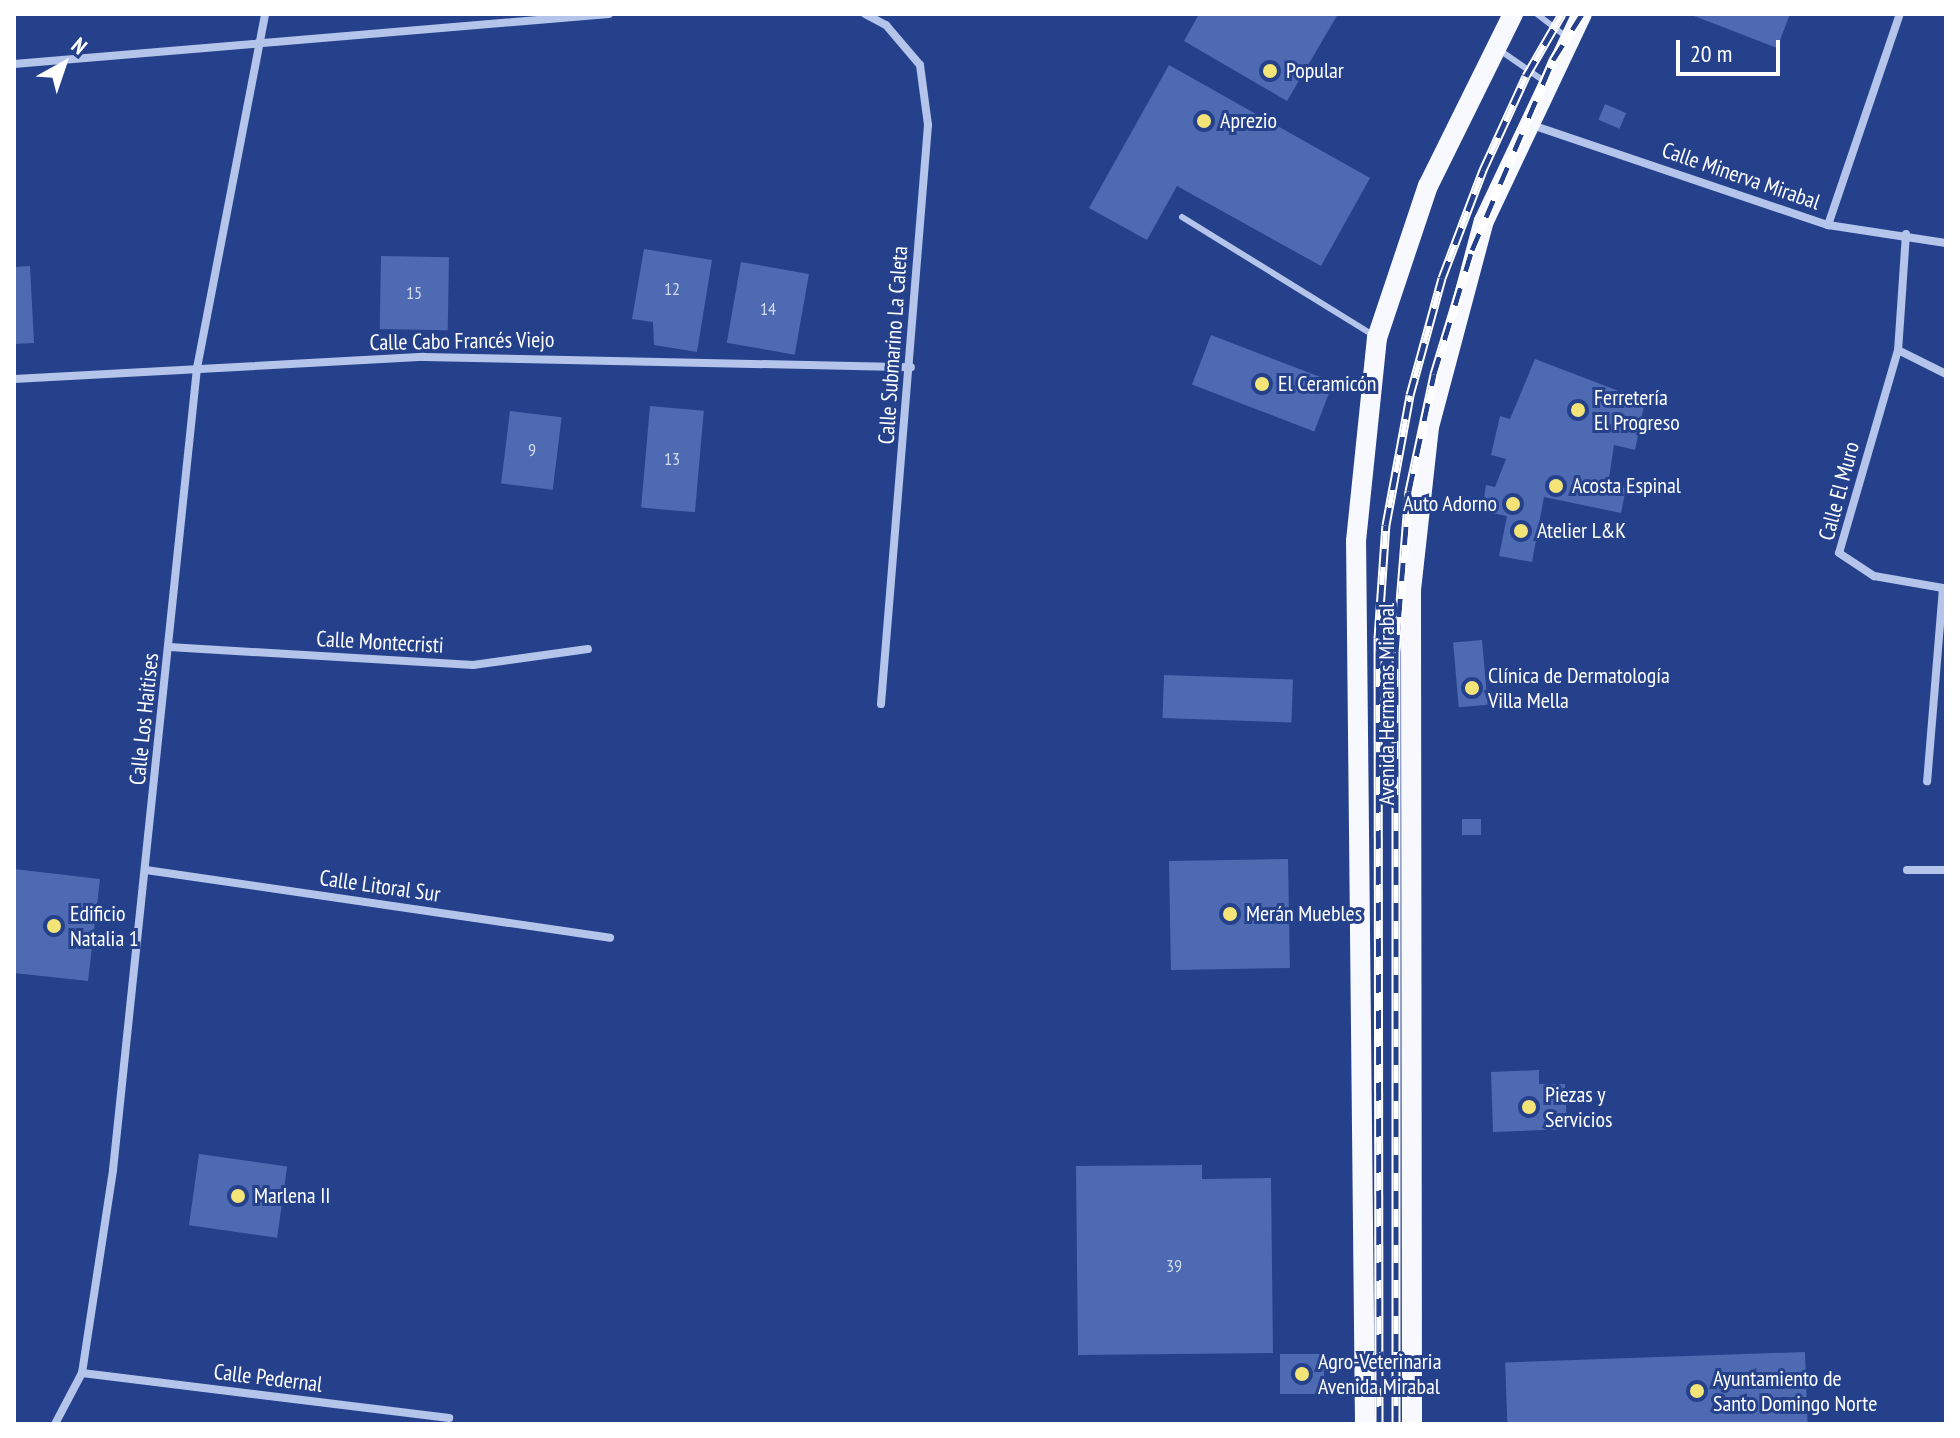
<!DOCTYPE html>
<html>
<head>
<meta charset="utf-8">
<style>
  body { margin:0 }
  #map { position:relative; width:1960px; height:1438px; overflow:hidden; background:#25418c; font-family:"PT Sans Narrow",sans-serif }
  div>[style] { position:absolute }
  .building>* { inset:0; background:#4e6ab3; transform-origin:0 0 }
  .lane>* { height:6px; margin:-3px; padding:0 3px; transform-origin:3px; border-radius:3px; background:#b4c4ea }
  .street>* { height:8px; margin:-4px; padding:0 4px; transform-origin:4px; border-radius:4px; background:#b4c4ea }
  .primary>* { height:20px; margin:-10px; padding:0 10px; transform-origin:10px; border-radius:10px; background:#f8f9fe }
  .rail>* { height:9px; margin-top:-4.5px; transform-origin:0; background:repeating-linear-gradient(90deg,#25418c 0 18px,#fff 0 36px); box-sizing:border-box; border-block:2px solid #fff }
  .dots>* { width:22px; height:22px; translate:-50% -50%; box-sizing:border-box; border:4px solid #25418c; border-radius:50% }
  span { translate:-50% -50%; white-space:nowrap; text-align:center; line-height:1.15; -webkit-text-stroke:6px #25418c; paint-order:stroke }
  .number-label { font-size:18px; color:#d3daec }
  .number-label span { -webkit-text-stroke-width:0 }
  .poi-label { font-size:22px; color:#fff }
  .left { translate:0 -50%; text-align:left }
  .right { translate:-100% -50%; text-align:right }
  .street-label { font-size:22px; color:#fff }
  .frame { position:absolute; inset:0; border:16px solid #fff; pointer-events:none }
  .north { position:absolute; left:24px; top:24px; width:80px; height:80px; -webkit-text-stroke:6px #25418c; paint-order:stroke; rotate:40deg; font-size:22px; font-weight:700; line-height:32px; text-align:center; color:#fff }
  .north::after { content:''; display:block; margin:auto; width:28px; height:36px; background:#fff; clip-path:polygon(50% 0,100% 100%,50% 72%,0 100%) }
  .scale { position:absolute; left:1676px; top:40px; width:104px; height:36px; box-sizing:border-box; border:4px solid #fff; border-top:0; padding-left:10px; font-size:24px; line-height:28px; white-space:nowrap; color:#fff; -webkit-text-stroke:6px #25418c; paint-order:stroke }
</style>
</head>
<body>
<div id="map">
  <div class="building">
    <i style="clip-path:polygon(1199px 14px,1338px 14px,1287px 101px,1184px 41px)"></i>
    <i style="clip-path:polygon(1689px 14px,1790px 14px,1777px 48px)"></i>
    <i style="clip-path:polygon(1169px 65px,1370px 178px,1321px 266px,1177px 186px,1147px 240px,1089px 208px)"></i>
    <i style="left:1605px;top:104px;width:23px;height:17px;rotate:23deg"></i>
    <i style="clip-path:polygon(644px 249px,712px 260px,697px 352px,654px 345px,653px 322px,632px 319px)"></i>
    <i style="left:381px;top:256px;width:68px;height:73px;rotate:1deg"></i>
    <i style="left:741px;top:262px;width:69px;height:82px;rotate:10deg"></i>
    <i style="clip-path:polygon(30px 266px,34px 343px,14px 344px,14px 267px)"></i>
    <i style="left:1211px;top:335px;width:131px;height:53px;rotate:21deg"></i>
    <i style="clip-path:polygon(1535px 359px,1645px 401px,1635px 450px,1614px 445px,1608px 485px,1626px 488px,1621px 513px,1544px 497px,1532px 562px,1499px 556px,1507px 516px,1482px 511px,1486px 485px,1495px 487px,1506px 459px,1491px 455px,1500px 416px,1510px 419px)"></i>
    <i style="left:650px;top:406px;width:54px;height:102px;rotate:5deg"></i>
    <i style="left:510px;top:411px;width:52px;height:73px;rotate:7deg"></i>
    <i style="left:1482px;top:640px;width:65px;height:29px;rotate:85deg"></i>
    <i style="left:1164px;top:675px;width:129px;height:43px;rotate:2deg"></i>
    <i style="left:1462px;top:819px;width:19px;height:16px"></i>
    <i style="left:1288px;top:859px;width:109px;height:119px;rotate:89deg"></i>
    <i style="clip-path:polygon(14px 869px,100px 879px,88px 981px,14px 973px)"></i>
    <i style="clip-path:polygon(1539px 1070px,1539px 1084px,1565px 1084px,1567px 1129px,1493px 1132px,1491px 1072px)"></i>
    <i style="left:199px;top:1154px;width:89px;height:72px;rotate:8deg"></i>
    <i style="clip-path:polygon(1202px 1165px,1202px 1179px,1271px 1178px,1273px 1353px,1078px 1355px,1076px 1166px)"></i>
    <i style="left:1805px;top:1352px;width:72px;height:300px;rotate:88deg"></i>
    <i style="left:1280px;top:1354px;width:44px;height:40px"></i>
  </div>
  <div class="lane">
    <i style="left:1537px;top:14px;width:39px;rotate:38deg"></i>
    <i style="left:1498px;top:49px;width:56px;rotate:34.8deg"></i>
    <i style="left:1182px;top:217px;width:225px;rotate:31.7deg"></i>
  </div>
  <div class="street">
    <i style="left:865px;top:14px;width:24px;rotate:28deg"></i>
    <i style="left:886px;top:25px;width:52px;rotate:49.6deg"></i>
    <i style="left:920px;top:65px;width:61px;rotate:82.4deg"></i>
    <i style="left:928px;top:125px;width:581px;rotate:94.64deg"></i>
    <i style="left:14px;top:64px;width:597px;rotate:-4.8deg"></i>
    <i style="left:1529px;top:124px;width:316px;rotate:18.7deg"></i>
    <i style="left:1828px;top:225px;width:119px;rotate:8.7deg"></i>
    <i style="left:1828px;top:225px;width:221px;rotate:-71.2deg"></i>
    <i style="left:1906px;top:234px;width:116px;rotate:93.9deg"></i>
    <i style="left:1898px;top:350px;width:211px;rotate:106.2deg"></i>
    <i style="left:1839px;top:553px;width:42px;rotate:33.3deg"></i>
    <i style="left:1874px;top:576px;width:70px;rotate:9.9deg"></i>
    <i style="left:1943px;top:588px;width:194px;rotate:94.7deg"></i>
    <i style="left:1898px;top:350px;width:54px;rotate:26.6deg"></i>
    <i style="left:14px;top:379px;width:410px;rotate:-3.1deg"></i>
    <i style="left:423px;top:357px;width:488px;rotate:1.2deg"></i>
    <i style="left:169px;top:647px;width:305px;rotate:3.4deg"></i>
    <i style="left:473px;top:665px;width:116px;rotate:-7.9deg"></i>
    <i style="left:146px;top:870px;width:469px;rotate:8.3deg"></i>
    <i style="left:1907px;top:870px;width:39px"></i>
    <i style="left:82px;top:1373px;width:370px;rotate:7deg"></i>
    <i style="left:55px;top:1424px;width:58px;rotate:-62.1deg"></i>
    <i style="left:82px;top:1373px;width:205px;rotate:-81.3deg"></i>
    <i style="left:113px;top:1170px;width:806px;rotate:-84.02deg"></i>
    <i style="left:197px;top:368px;width:360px;rotate:-79.1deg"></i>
  </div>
  <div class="primary">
    <i style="left:1365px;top:1424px;width:883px;rotate:-90.58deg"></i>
    <i style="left:1356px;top:541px;width:204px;rotate:-84.1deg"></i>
    <i style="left:1377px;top:338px;width:160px;rotate:-71.5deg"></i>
    <i style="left:1428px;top:186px;width:192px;rotate:-63.7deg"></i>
    <i style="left:1412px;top:1424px;width:834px;rotate:-90.07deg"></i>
    <i style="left:1411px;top:590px;width:164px;rotate:-83.7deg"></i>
    <i style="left:1429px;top:427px;width:213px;rotate:-75.1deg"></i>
    <i style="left:1484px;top:221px;width:229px;rotate:-64.7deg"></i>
  </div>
  <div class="rail">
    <i style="left:1379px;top:1424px;width:786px;rotate:-90.07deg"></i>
    <i style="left:1378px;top:638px;width:113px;rotate:-86deg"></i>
    <i style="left:1386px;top:525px;width:132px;rotate:-79.5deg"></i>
    <i style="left:1410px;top:395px;width:121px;rotate:-74.7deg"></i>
    <i style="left:1442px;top:278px;width:116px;rotate:-69.2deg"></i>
    <i style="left:1483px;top:170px;width:103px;rotate:-65.4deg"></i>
    <i style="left:1526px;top:76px;width:72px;rotate:-59.9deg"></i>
    <i style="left:1396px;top:1424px;width:772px;rotate:-90deg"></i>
    <i style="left:1396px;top:652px;width:162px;rotate:-85.4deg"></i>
    <i style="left:1409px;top:491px;width:120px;rotate:-77.9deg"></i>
    <i style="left:1434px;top:374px;width:130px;rotate:-73deg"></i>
    <i style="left:1472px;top:250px;width:207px;rotate:-66.9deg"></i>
    <i style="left:1553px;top:60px;width:54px;rotate:-57.8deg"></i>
  </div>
  <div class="dots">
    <i style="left:1270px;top:71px;background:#f4e478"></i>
    <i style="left:1204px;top:121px;background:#f4e478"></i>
    <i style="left:1262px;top:384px;background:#f4e478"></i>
    <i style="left:1578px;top:410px;background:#f4e478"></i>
    <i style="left:1556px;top:486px;background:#f4e478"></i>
    <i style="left:1513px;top:504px;background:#f4e478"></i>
    <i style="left:1521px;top:531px;background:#f4e478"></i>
    <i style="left:1472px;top:688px;background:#f4e478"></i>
    <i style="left:1230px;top:914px;background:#f4e478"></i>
    <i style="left:54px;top:926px;background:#f4e478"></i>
    <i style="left:1529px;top:1107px;background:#f4e478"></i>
    <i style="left:238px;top:1196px;background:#f4e478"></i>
    <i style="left:1302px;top:1374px;background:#f4e478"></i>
    <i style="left:1697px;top:1391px;background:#f4e478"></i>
  </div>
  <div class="number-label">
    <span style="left:672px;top:289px">12</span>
    <span style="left:414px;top:293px">15</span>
    <span style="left:768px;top:309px">14</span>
    <span style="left:532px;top:450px">9</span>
    <span style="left:672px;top:459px">13</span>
    <span style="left:1174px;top:1266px">39</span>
  </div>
  <div class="poi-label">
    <span class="left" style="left:1286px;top:71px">Popular</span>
    <span class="left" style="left:1220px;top:121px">Aprezio</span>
    <span class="left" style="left:1278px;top:384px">El Ceramicón</span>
    <span class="left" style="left:1594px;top:410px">Ferretería<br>El Progreso</span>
    <span class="left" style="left:1572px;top:486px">Acosta Espinal</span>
    <span class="right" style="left:1497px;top:504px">Auto Adorno</span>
    <span class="left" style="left:1537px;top:531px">Atelier L&amp;K</span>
    <span class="left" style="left:1488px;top:688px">Clínica de Dermatología<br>Villa Mella</span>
    <span class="left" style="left:70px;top:926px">Edificio<br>Natalia 1</span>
    <span class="left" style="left:1246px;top:914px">Merán Muebles</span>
    <span class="left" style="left:1545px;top:1107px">Piezas y<br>Servicios</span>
    <span class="left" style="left:254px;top:1196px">Marlena II</span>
    <span class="left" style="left:1318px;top:1374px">Agro-Veterinaria<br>Avenida Mirabal</span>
    <span class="left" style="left:1713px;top:1391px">Ayuntamiento de<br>Santo Domingo Norte</span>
  </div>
  <div class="street-label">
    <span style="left:1741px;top:176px;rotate:19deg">Calle Minerva Mirabal</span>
    <span style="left:462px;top:341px;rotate:-1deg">Calle Cabo Francés Viejo</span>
    <span style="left:893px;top:345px;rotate:-86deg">Calle Submarino La Caleta</span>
    <span style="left:1839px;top:491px;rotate:-75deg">Calle El Muro</span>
    <span style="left:380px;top:642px;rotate:3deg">Calle Montecristi</span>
    <span style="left:1387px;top:704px;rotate:-90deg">Avenida Hermanas Mirabal</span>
    <span style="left:144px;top:719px;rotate:-84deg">Calle Los Haitises</span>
    <span style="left:380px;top:886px;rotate:8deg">Calle Litoral Sur</span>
    <span style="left:268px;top:1378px;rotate:7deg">Calle Pedernal</span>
  </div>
  <div class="frame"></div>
  <div class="north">N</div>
  <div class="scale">20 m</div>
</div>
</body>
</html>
